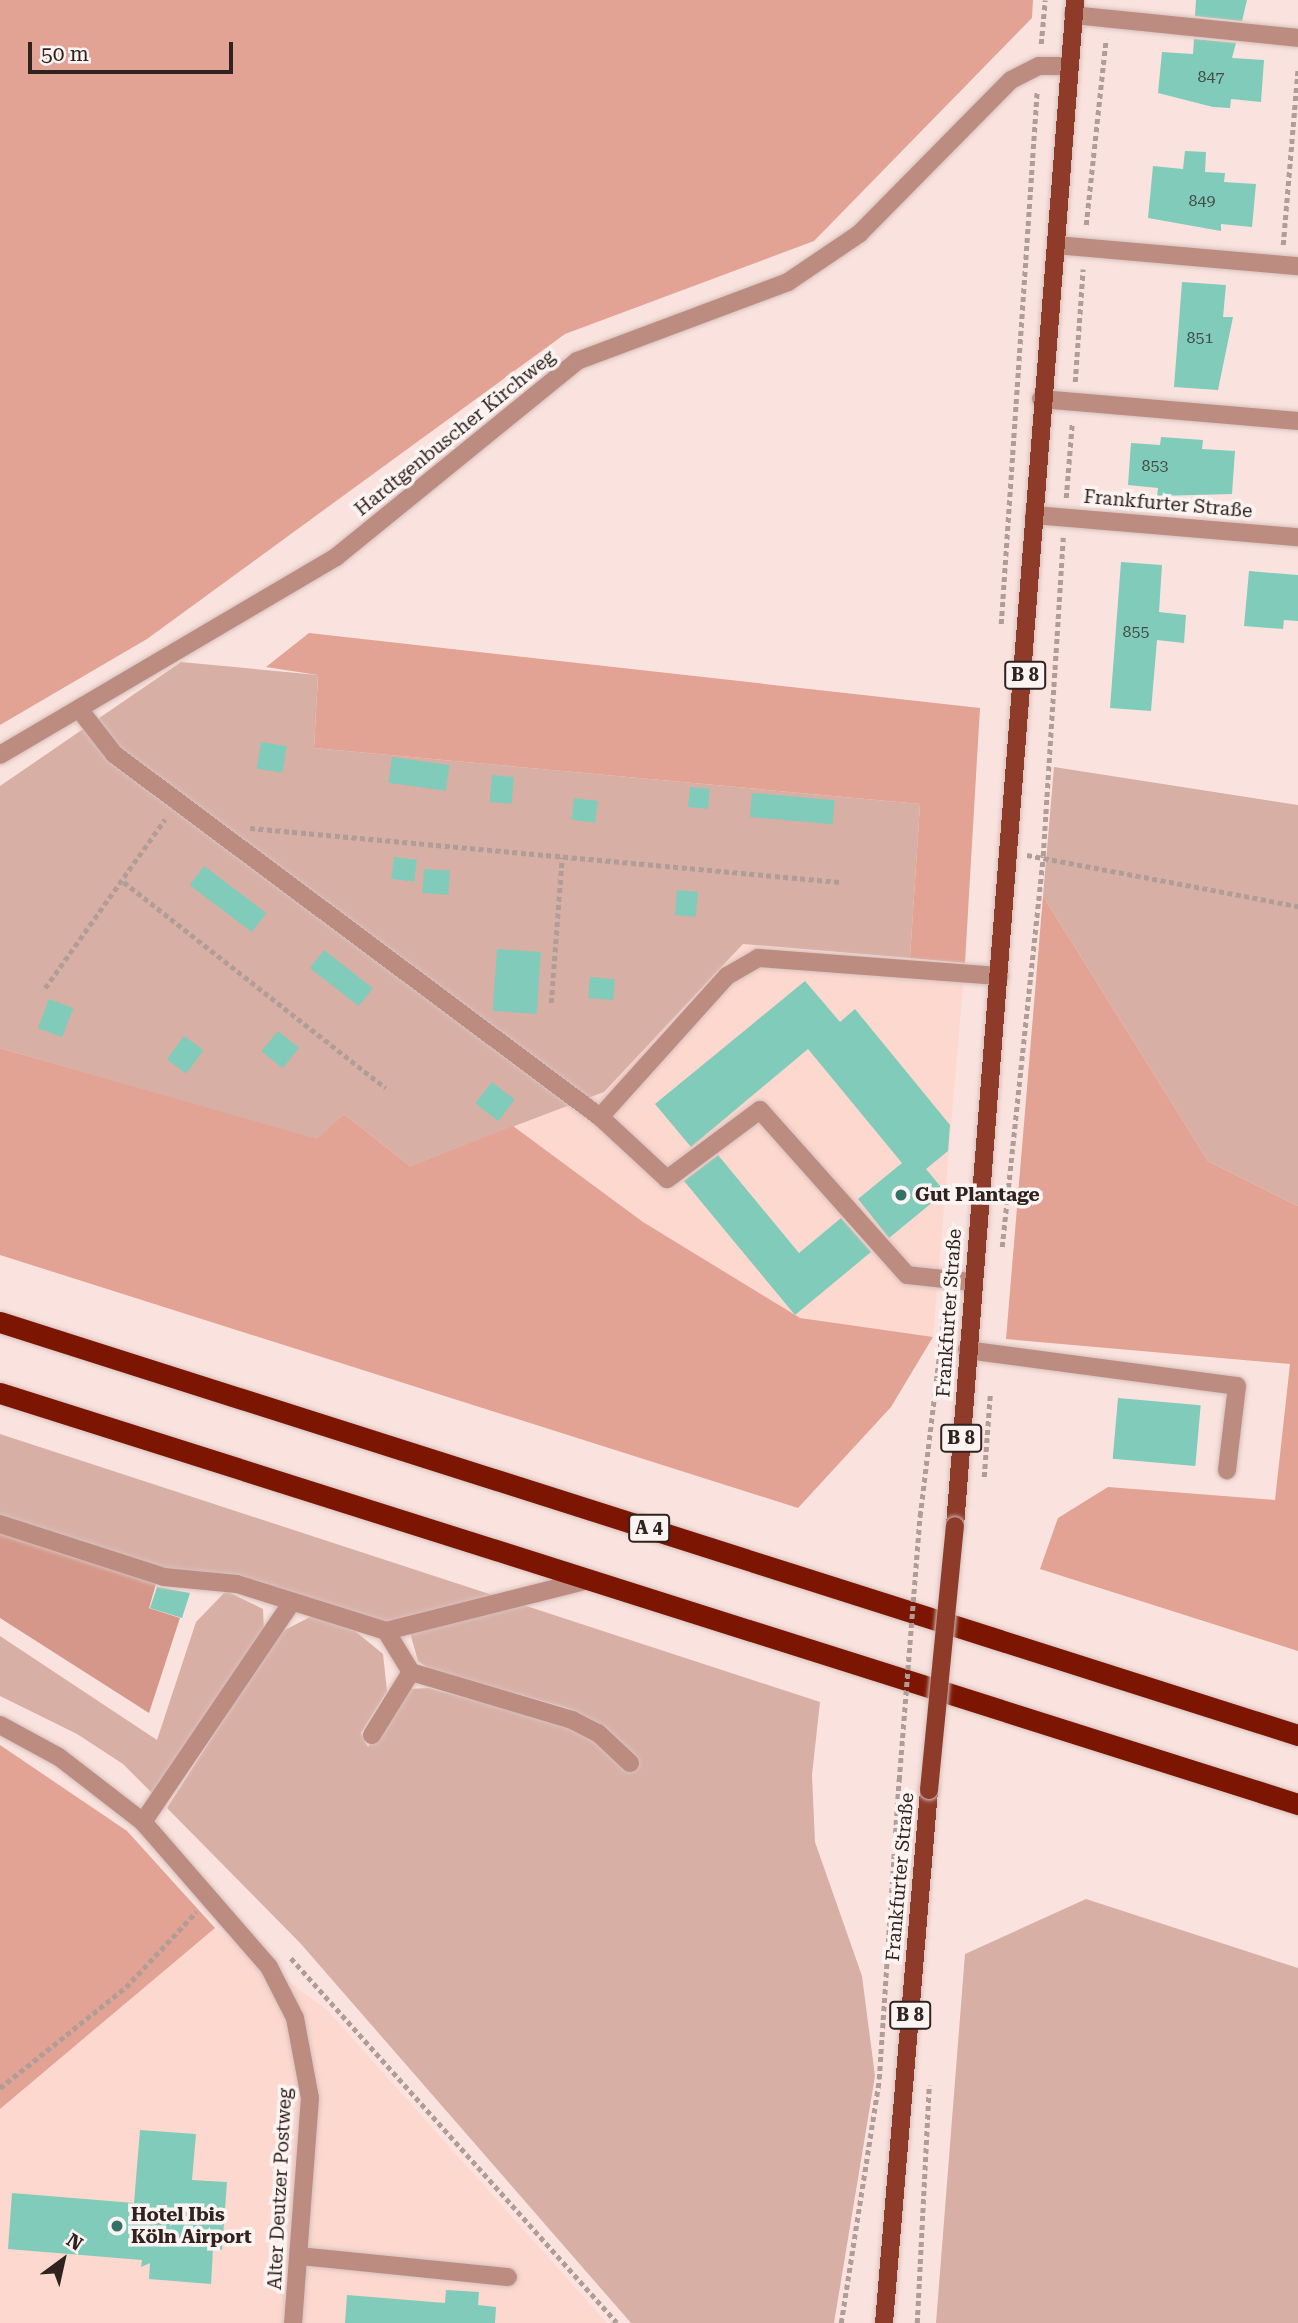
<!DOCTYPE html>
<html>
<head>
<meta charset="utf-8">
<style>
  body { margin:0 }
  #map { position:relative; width:1298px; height:2323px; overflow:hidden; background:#fae3de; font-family:"Roboto Serif",serif }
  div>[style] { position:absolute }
  .built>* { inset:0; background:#fdd8cf }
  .green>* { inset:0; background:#d8afa5 }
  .forest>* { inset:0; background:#e2a294 }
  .water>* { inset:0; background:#d59789 }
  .building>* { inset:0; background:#81cbba; transform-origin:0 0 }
  .path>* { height:4.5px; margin-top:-2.25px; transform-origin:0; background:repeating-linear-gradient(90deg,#b09d98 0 5px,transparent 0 8.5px) }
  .roads { filter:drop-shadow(0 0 2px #d6c0bc) drop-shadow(0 0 2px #d6c0bc) }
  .minor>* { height:18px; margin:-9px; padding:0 9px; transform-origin:9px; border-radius:9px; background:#bd8c81 }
  .major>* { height:18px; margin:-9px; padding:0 9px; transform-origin:9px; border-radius:9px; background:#8f3b2a }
  .highway>* { height:21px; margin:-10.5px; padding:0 10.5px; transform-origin:10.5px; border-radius:10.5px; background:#7c1602 }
  .path-bridge>* { height:4.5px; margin-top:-2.25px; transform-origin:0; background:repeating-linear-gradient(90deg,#b09d98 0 5px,transparent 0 8.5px) }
  .bridges { filter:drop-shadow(0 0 2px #d6c0bc) drop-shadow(0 0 2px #d6c0bc) }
  .major-bridge>* { height:18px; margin:-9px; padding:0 9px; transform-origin:9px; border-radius:9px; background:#8f3b2a }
  .dots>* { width:19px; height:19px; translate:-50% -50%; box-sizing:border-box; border:4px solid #fcf4f2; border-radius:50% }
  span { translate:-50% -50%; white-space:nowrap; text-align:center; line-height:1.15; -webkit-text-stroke:7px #fcf4f2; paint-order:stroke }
  .number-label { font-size:16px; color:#444c46 }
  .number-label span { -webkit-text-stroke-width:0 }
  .shield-label span { padding:2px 5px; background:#fcf4f2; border:2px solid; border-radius:5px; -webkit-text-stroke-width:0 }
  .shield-label { font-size:18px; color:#30221f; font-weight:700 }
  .street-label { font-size:19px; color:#30221f }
  .poi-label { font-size:19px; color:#30221f; font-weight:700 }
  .left { translate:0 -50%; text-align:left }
  .north { position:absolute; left:28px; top:2225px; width:70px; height:70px; -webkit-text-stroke:5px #fcf4f2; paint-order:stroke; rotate:33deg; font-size:19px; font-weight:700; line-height:28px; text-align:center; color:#30221f }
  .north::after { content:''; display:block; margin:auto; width:24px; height:32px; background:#30221f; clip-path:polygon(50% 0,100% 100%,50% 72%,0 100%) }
  .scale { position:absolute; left:28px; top:42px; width:205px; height:32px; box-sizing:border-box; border:4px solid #30221f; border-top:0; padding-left:9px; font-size:21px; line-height:24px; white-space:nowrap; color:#30221f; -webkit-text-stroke:5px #fcf4f2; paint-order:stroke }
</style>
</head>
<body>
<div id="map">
  <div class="built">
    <i style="clip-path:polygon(743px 944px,965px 963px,933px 1337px,800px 1319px,643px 1222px,513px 1126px,604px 1092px)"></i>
    <i style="clip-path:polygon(215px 1928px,327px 2010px,607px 2323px,0 2323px,0 2109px)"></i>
  </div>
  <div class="green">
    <i style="clip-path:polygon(181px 662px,318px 675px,314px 748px,920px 804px,910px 958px,743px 944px,604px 1092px,410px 1166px,344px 1114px,317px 1140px,0 1048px,0 786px)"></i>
    <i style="clip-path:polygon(1054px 767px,1298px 805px,1298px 1206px,1208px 1161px,1043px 896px)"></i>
    <i style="clip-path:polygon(0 1434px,820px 1702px,812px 1775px,815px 1842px,862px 1976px,875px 2076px,834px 2323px,631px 2323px,301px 1944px,167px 1808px,279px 1633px,312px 1616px,355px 1631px,383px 1654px,387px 1691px,361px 1733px,368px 1747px,408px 1689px,429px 1688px,568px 1726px,600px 1745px,605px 1730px,568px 1708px,431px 1670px,418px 1661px,409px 1629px,217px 1575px,162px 1570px,0 1516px)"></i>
    <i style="clip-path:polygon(226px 1591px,263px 1609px,264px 1630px,154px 1795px,123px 1764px,77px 1734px,0 1696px,0 1636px,157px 1740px,196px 1622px)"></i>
    <i style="clip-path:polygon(1086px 1899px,1298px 1968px,1298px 2323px,936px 2323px,965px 1954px)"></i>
  </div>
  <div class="forest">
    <i style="clip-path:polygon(0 0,1033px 0,1032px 18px,814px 241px,565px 334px,147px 639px,0 725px)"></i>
    <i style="clip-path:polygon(309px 633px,980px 708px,965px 963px,910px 958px,920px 804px,314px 748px,318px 675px,266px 667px)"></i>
    <i style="clip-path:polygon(1043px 896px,1208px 1161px,1298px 1206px,1298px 1651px,1040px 1569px,1058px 1518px,1108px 1487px,1275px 1500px,1290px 1364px,1006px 1339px)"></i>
    <i style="clip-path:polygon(0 1048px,317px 1139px,344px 1114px,410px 1166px,513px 1126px,643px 1222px,800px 1318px,933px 1337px,891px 1407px,798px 1508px,0 1255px)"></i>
    <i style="clip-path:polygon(0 1745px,127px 1831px,215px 1928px,0 2109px)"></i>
  </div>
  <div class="water">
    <i style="clip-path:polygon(0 1532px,156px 1584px,149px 1608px,180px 1618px,149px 1713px,0 1618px)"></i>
  </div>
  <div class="building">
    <i style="clip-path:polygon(1196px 0,1247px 0,1242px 21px,1195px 16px)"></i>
    <i style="clip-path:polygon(1194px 39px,1236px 43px,1232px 58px,1264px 60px,1261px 102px,1231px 99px,1230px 108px,1213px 107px,1158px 93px,1162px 52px,1193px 54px)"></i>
    <i style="clip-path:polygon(1185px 151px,1206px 152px,1205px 172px,1225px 173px,1224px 182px,1256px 184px,1252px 227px,1221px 224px,1221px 231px,1148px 218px,1153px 166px,1183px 169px)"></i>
    <i style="clip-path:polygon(1182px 282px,1226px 285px,1223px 317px,1233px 317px,1218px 390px,1174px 387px)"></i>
    <i style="clip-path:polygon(1161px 437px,1203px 440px,1202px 449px,1235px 451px,1232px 494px,1157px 496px,1158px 488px,1128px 485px,1131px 443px,1160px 445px)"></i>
    <i style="clip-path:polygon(1121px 562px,1162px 565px,1159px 612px,1186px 615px,1184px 643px,1157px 640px,1151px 711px,1110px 708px)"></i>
    <i style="clip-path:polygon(1249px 571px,1298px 575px,1298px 621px,1284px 620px,1283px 629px,1244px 626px)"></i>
    <i style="left:261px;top:742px;width:26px;height:27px;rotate:9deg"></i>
    <i style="left:392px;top:757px;width:58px;height:26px;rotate:8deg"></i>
    <i style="left:492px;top:775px;width:22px;height:27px;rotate:5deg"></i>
    <i style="left:690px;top:787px;width:20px;height:20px;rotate:6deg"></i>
    <i style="left:752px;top:793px;width:83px;height:24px;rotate:5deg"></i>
    <i style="left:574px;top:798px;width:24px;height:22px;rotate:7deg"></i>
    <i style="left:394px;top:857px;width:23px;height:22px;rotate:7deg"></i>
    <i style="left:204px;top:866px;width:78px;height:24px;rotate:37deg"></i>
    <i style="left:424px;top:869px;width:26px;height:24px;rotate:4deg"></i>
    <i style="left:677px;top:890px;width:21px;height:25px;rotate:5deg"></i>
    <i style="left:497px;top:949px;width:44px;height:62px;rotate:4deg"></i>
    <i style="left:324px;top:950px;width:62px;height:23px;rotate:38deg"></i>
    <i style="left:590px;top:977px;width:25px;height:21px;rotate:5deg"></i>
    <i style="clip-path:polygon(805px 981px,840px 1022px,855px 1009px,950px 1125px,948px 1151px,926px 1169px,945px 1192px,889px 1238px,858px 1199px,902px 1163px,808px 1049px,691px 1147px,655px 1104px)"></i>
    <i style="left:49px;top:999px;width:26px;height:31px;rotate:21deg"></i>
    <i style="left:278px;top:1031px;width:27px;height:26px;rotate:39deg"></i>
    <i style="left:184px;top:1036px;width:24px;height:29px;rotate:36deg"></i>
    <i style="left:492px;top:1082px;width:29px;height:27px;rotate:38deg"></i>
    <i style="clip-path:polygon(718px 1155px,799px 1253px,841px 1218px,871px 1252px,795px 1315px,684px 1181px)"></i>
    <i style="left:1118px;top:1398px;width:83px;height:61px;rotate:5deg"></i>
    <i style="clip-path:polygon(157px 1587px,190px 1593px,182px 1618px,150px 1608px)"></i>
    <i style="clip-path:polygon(140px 2130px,196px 2134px,192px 2180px,227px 2182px,222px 2250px,213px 2249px,211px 2284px,149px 2279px,150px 2263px,141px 2267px,142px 2260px,8px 2249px,12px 2193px,134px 2203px)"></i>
    <i style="clip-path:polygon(446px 2290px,479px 2292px,478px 2305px,496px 2307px,495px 2323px,345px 2323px,347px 2295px,445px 2303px)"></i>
  </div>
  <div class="path">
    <i style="left:1041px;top:44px;width:44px;rotate:-84.8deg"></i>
    <i style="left:1086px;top:225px;width:187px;rotate:-83.9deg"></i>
    <i style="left:1283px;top:245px;width:178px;rotate:-85.2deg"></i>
    <i style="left:1075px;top:382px;width:113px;rotate:-86deg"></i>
    <i style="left:1066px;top:498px;width:75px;rotate:-85.4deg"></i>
    <i style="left:1001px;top:624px;width:534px;rotate:-86.14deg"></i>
    <i style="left:250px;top:828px;width:592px;rotate:5.23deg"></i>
    <i style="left:1027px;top:855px;width:276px;rotate:10.7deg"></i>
    <i style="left:124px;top:882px;width:333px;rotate:38.2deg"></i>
    <i style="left:45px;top:988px;width:207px;rotate:-54.6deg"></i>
    <i style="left:551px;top:1003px;width:146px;rotate:-85.7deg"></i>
    <i style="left:1002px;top:1247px;width:393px;rotate:-84deg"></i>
    <i style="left:1043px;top:856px;width:319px;rotate:-86.4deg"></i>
    <i style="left:984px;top:1477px;width:82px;rotate:-85.8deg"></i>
    <i style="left:920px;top:1516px;width:219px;rotate:-83.2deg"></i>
    <i style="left:291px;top:1958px;width:489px;rotate:48.2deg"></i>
    <i style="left:0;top:2088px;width:161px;rotate:-38.7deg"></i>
    <i style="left:126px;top:1987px;width:103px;rotate:-47deg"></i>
    <i style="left:841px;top:2323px;width:247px;rotate:-81.1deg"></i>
    <i style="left:879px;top:2079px;width:300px;rotate:-86.2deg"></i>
    <i style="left:917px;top:2323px;width:238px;rotate:-87.1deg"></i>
  </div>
  <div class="roads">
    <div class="minor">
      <i style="left:1073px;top:15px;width:226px;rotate:5.8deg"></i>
      <i style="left:1056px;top:245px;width:243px;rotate:5deg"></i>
      <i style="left:1041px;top:399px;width:258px;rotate:4.9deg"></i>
      <i style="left:1034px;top:515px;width:265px;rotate:4.8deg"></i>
      <i style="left:79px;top:709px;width:57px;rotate:52.1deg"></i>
      <i style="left:114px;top:754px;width:607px;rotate:36.76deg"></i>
      <i style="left:0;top:755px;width:390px;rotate:-30.5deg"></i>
      <i style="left:336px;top:557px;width:311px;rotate:-39.1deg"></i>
      <i style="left:577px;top:361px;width:225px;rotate:-20.5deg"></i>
      <i style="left:788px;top:282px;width:86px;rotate:-34.1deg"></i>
      <i style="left:859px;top:234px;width:216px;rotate:-45.4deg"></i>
      <i style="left:1011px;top:80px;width:31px;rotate:-27deg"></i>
      <i style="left:1039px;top:66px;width:30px"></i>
      <i style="left:972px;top:1282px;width:65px;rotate:-173.9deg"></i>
      <i style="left:907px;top:1275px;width:221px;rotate:-131.7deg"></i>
      <i style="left:760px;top:1110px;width:116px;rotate:143.4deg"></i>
      <i style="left:667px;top:1179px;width:91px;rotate:-137.2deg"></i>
      <i style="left:600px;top:1117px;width:190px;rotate:-48deg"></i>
      <i style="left:727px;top:976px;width:36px;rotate:-30deg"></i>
      <i style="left:758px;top:958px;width:242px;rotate:4.3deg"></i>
      <i style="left:967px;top:1350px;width:272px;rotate:7.6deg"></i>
      <i style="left:1237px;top:1386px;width:85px;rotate:96.8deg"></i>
      <i style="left:0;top:1524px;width:172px;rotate:17.9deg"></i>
      <i style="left:164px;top:1577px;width:73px;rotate:5.5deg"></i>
      <i style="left:237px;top:1584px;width:156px;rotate:17.5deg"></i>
      <i style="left:386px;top:1631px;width:209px;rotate:-14.1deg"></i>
      <i style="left:411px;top:1672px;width:168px;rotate:16.6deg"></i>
      <i style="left:572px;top:1720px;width:29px;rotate:27deg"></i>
      <i style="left:598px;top:1733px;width:44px;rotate:43.2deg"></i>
      <i style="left:0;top:1725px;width:67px;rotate:28.5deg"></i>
      <i style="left:59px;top:1757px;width:106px;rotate:37.7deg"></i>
      <i style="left:143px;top:1822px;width:192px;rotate:49deg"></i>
      <i style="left:269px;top:1967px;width:57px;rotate:63deg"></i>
      <i style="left:295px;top:2018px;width:81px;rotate:79.4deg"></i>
      <i style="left:310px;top:2098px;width:226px;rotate:94.3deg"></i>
      <i style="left:372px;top:1735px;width:74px;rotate:-58.2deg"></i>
      <i style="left:411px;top:1672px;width:48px;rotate:-121.4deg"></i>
      <i style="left:143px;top:1822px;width:266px;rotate:-55.9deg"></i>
      <i style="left:300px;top:2256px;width:209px;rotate:5.8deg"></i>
    </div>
    <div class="major">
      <i style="left:955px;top:1526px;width:1531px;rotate:-85.5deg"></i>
      <i style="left:884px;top:2323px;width:535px;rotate:-85.17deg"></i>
    </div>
    <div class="highway">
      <i style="left:0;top:1322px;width:1362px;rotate:17.65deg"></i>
      <i style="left:0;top:1393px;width:1362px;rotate:17.57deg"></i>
    </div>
  </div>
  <div class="path-bridge">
    <i style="left:899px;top:1780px;width:265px;rotate:-85.5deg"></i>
  </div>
  <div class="bridges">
    <div class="major-bridge">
      <i style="left:929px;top:1790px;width:265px;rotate:-84.4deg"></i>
    </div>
  </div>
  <div class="dots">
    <i style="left:901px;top:1195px;background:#307366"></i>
    <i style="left:117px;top:2226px;background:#307366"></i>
  </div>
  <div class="number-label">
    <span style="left:1211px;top:77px">847</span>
    <span style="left:1202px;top:201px">849</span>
    <span style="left:1200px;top:338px">851</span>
    <span style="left:1155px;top:466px">853</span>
    <span style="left:1136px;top:632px">855</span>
  </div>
  <div class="shield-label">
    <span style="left:1025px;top:675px">B 8</span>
    <span style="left:961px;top:1438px">B 8</span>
    <span style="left:649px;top:1528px">A 4</span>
    <span style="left:910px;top:2015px">B 8</span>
  </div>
  <div class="street-label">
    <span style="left:455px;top:433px;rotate:-39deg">Hardtgenbuscher Kirchweg</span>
    <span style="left:1168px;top:504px;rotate:5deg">Frankfurter Straße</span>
    <span style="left:949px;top:1313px;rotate:-86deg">Frankfurter Straße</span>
    <span style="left:900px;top:1877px;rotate:-85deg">Frankfurter Straße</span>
    <span style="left:280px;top:2189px;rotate:-87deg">Alter Deutzer Postweg</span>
  </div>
  <div class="poi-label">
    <span class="left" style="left:915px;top:1195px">Gut Plantage</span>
    <span class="left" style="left:131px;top:2226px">Hotel Ibis<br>Köln Airport</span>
  </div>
  <div class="north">N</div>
  <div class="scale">50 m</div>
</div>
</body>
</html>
